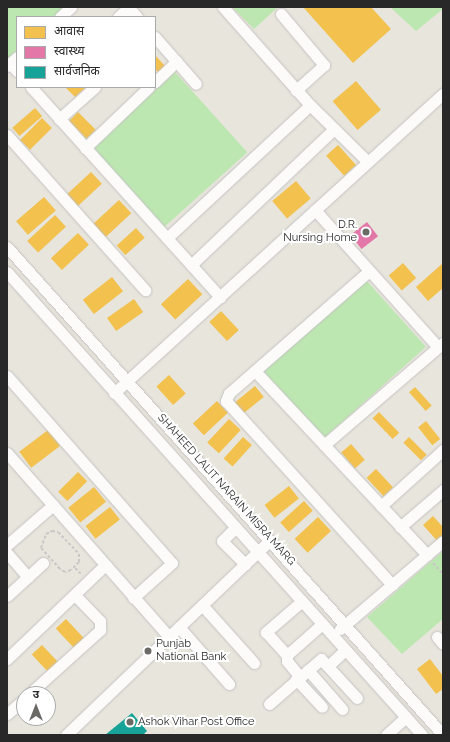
<!DOCTYPE html>
<html>
<head>
<meta charset="utf-8">
<style>
  body { margin:0 }
  #map { position:relative; width:450px; height:742px; overflow:hidden; background:#e8e5dc; font-family:Raleway,"Noto Sans Devanagari",sans-serif }
  div>[style] { position:absolute }
  .green>* { inset:0; background:#bde7b1; transform-origin:0 0 }
  .homes>* { inset:0; background:#f2c14e; transform-origin:0 0 }
  .health>* { inset:0; background:#e377a8; transform-origin:0 0 }
  .public>* { inset:0; background:#17a398 }
  .path>* { height:2px; margin-top:-1px; transform-origin:0; background:repeating-linear-gradient(90deg,#c9c8c7 0 3px,transparent 0 5px) }
  .roads { filter:drop-shadow(0 0 1px #c4c3c3) drop-shadow(0 0 1px #c4c3c3) }
  .minor>* { height:11px; margin:-5.5px; padding:0 5.5px; transform-origin:5.5px; border-radius:5.5px; background:#fcfbfa }
  .dots>* { width:11px; height:11px; translate:-50% -50%; box-sizing:border-box; border:2px solid #fff; border-radius:50% }
  span { translate:-50% -50%; white-space:nowrap; text-align:center; line-height:1.15; -webkit-text-stroke:4px #fff; paint-order:stroke }
  .poi-label { font-size:11px; color:#282828 }
  .right { translate:-100% -50%; text-align:right }
  .left { translate:0 -50%; text-align:left }
  .street-label { font-size:11px; color:#282828 }
  .frame { position:absolute; inset:0; border:8px solid #282828; pointer-events:none }
  .legend { position:absolute; left:16px; top:16px; width:140px; height:72px; box-sizing:border-box; background:#fff; border:1px solid #a9a9a9; margin:0; padding:5px 7px; list-style:none; font-size:12px; color:#282828 }
  .legend li { display:flex; align-items:center; gap:8px; height:20px }
  .legend b { width:20px; border:1px solid #a9a9a9 }
  .north { position:absolute; left:16px; top:686px; width:40px; height:40px; box-sizing:border-box; background:#fff; border:1px solid #a9a9a9; border-radius:50%; rotate:0deg; font-size:11px; font-weight:700; line-height:16px; text-align:center; color:#282828 }
  .north::after { content:''; display:block; margin:auto; width:14px; height:18px; background:#6b6a67; clip-path:polygon(50% 0,100% 100%,50% 72%,0 100%) }
</style>
</head>
<body>
<div id="map">
  <div class="green">
    <i style="clip-path:polygon(7px 7px,69px 7px,57px 17px,17px 17px,17px 51px,7px 59px)"></i>
    <i style="clip-path:polygon(232px 7px,278px 7px,254px 29px)"></i>
    <i style="clip-path:polygon(390px 7px,443px 7px,443px 9px,416px 31px)"></i>
    <i style="left:175px;top:72px;width:108px;height:112px;rotate:48deg"></i>
    <i style="left:365px;top:279px;width:91px;height:137px;rotate:48deg"></i>
    <i style="clip-path:polygon(443px 551px,443px 619px,402px 654px,367px 617px)"></i>
  </div>
  <div class="homes">
    <i style="clip-path:polygon(303px 7px,371px 7px,391px 29px,353px 63px)"></i>
    <i style="clip-path:polygon(155px 55px,165px 66px,158px 72px,155px 69px)"></i>
    <i style="left:356px;top:81px;width:38px;height:31px;rotate:49deg"></i>
    <i style="clip-path:polygon(65px 87px,85px 87px,85px 88px,75px 97px)"></i>
    <i style="left:35px;top:108px;width:11px;height:30px;rotate:49deg"></i>
    <i style="left:78px;top:112px;width:25px;height:13px;rotate:45deg"></i>
    <i style="left:42px;top:118px;width:14px;height:31px;rotate:45deg"></i>
    <i style="left:338px;top:145px;width:27px;height:16px;rotate:48deg"></i>
    <i style="left:91px;top:172px;width:16px;height:35px;rotate:47deg"></i>
    <i style="left:296px;top:181px;width:23px;height:31px;rotate:50deg"></i>
    <i style="left:44px;top:197px;width:18px;height:37px;rotate:49deg"></i>
    <i style="left:119px;top:200px;width:18px;height:35px;rotate:47deg"></i>
    <i style="left:55px;top:215px;width:16px;height:38px;rotate:47deg"></i>
    <i style="left:136px;top:228px;width:13px;height:26px;rotate:48deg"></i>
    <i style="left:78px;top:233px;width:16px;height:37px;rotate:47deg"></i>
    <i style="left:403px;top:263px;width:20px;height:19px;rotate:49deg"></i>
    <i style="clip-path:polygon(443px 263px,443px 288px,428px 301px,416px 287px)"></i>
    <i style="left:112px;top:277px;width:18px;height:37px;rotate:52deg"></i>
    <i style="left:188px;top:279px;width:21px;height:37px;rotate:47deg"></i>
    <i style="left:134px;top:299px;width:16px;height:33px;rotate:55deg"></i>
    <i style="left:221px;top:311px;width:26px;height:16px;rotate:47deg"></i>
    <i style="left:169px;top:375px;width:25px;height:17px;rotate:48deg"></i>
    <i style="left:255px;top:386px;width:14px;height:30px;rotate:51deg"></i>
    <i style="left:415px;top:387px;width:25px;height:8px;rotate:48deg"></i>
    <i style="left:217px;top:401px;width:16px;height:33px;rotate:47deg"></i>
    <i style="left:379px;top:412px;width:29px;height:9px;rotate:46deg"></i>
    <i style="left:229px;top:419px;width:16px;height:32px;rotate:43deg"></i>
    <i style="left:426px;top:421px;width:23px;height:10px;rotate:52deg"></i>
    <i style="left:48px;top:430px;width:20px;height:36px;rotate:53deg"></i>
    <i style="left:243px;top:437px;width:12px;height:29px;rotate:42deg"></i>
    <i style="left:409px;top:437px;width:25px;height:8px;rotate:45deg"></i>
    <i style="left:351px;top:444px;width:21px;height:13px;rotate:49deg"></i>
    <i style="left:376px;top:469px;width:25px;height:13px;rotate:47deg"></i>
    <i style="left:78px;top:472px;width:13px;height:28px;rotate:45deg"></i>
    <i style="left:289px;top:486px;width:16px;height:31px;rotate:52deg"></i>
    <i style="left:94px;top:487px;width:19px;height:33px;rotate:51deg"></i>
    <i style="left:304px;top:501px;width:13px;height:32px;rotate:48deg"></i>
    <i style="left:110px;top:507px;width:16px;height:31px;rotate:52deg"></i>
    <i style="clip-path:polygon(433px 516px,443px 527px,443px 539px,439px 543px,423px 525px)"></i>
    <i style="left:318px;top:517px;width:19px;height:32px;rotate:47deg"></i>
    <i style="left:66px;top:619px;width:26px;height:14px;rotate:47deg"></i>
    <i style="left:42px;top:645px;width:23px;height:14px;rotate:47deg"></i>
    <i style="clip-path:polygon(430px 659px,443px 676px,443px 689px,436px 694px,417px 669px)"></i>
  </div>
  <div class="health">
    <i style="left:367px;top:222px;width:18px;height:21px;rotate:52deg"></i>
  </div>
  <div class="public">
    <i style="clip-path:polygon(132px 713px,147px 731px,143px 735px,105px 735px)"></i>
  </div>
  <div class="path">
    <i style="left:52px;top:531px;width:6px;rotate:9deg"></i>
    <i style="left:58px;top:532px;width:30px;rotate:46deg"></i>
    <i style="left:79px;top:554px;width:8px;rotate:90deg"></i>
    <i style="left:79px;top:562px;width:11px;rotate:135deg"></i>
    <i style="left:71px;top:570px;width:6px;rotate:162deg"></i>
    <i style="left:65px;top:572px;width:6px;rotate:-149deg"></i>
    <i style="left:60px;top:569px;width:28px;rotate:-132deg"></i>
    <i style="left:41px;top:548px;width:15px;rotate:-70deg"></i>
    <i style="left:46px;top:534px;width:7px;rotate:-27deg"></i>
    <i style="left:433px;top:563px;width:15px;rotate:48deg"></i>
    <i style="left:75px;top:568px;width:8px;rotate:45deg"></i>
  </div>
  <div class="roads">
    <div class="minor">
      <i style="left:223px;top:7px;width:131px;rotate:48.4deg"></i>
      <i style="left:310px;top:105px;width:80px;rotate:44.5deg"></i>
      <i style="left:129px;top:8px;width:12px;rotate:48deg"></i>
      <i style="left:281px;top:14px;width:67px;rotate:49.9deg"></i>
      <i style="left:324px;top:65px;width:38px;rotate:138deg"></i>
      <i style="left:60px;top:17px;width:15px;rotate:-42deg"></i>
      <i style="left:118px;top:17px;width:15px;rotate:-42deg"></i>
      <i style="left:155px;top:37px;width:62px;rotate:48.9deg"></i>
      <i style="left:10px;top:63px;width:11px;rotate:49deg"></i>
      <i style="left:7px;top:66px;width:13px;rotate:-42deg"></i>
      <i style="left:155px;top:82px;width:30px;rotate:-44deg"></i>
      <i style="left:31px;top:87px;width:283px;rotate:48deg"></i>
      <i style="left:59px;top:119px;width:48px;rotate:-41.6deg"></i>
      <i style="left:7px;top:135px;width:208px;rotate:48.3deg"></i>
      <i style="left:85px;top:148px;width:88px;rotate:-43.6deg"></i>
      <i style="left:315px;top:210px;width:184px;rotate:48.1deg"></i>
      <i style="left:167px;top:238px;width:195px;rotate:-42.9deg"></i>
      <i style="left:7px;top:247px;width:654px;rotate:48.22deg"></i>
      <i style="left:191px;top:265px;width:197px;rotate:-43.6deg"></i>
      <i style="left:369px;top:271px;width:186px;rotate:138.9deg"></i>
      <i style="left:229px;top:393px;width:9px;rotate:111deg"></i>
      <i style="left:226px;top:401px;width:248px;rotate:47.9deg"></i>
      <i style="left:7px;top:272px;width:622px;rotate:48.13deg"></i>
      <i style="left:255px;top:371px;width:252px;rotate:46.9deg"></i>
      <i style="left:7px;top:376px;width:249px;rotate:48.6deg"></i>
      <i style="left:172px;top:563px;width:52px;rotate:138.1deg"></i>
      <i style="left:114px;top:393px;width:445px;rotate:-42.3deg"></i>
      <i style="left:324px;top:445px;width:157px;rotate:-40.6deg"></i>
      <i style="left:7px;top:453px;width:245px;rotate:48.6deg"></i>
      <i style="left:381px;top:506px;width:84px;rotate:-42.1deg"></i>
      <i style="left:400px;top:527px;width:57px;rotate:-40.7deg"></i>
      <i style="left:235px;top:528px;width:18px;rotate:135deg"></i>
      <i style="left:222px;top:541px;width:33px;rotate:45deg"></i>
      <i style="left:7px;top:545px;width:61px;rotate:-41deg"></i>
      <i style="left:7px;top:553px;width:32px;rotate:49deg"></i>
      <i style="left:7px;top:596px;width:49px;rotate:-42.5deg"></i>
      <i style="left:302px;top:601px;width:48px;rotate:139.3deg"></i>
      <i style="left:266px;top:632px;width:31px;rotate:48deg"></i>
      <i style="left:287px;top:655px;width:47px;rotate:-41.5deg"></i>
      <i style="left:202px;top:605px;width:78px;rotate:48.1deg"></i>
      <i style="left:179px;top:627px;width:76px;rotate:48.7deg"></i>
      <i style="left:340px;top:629px;width:135px;rotate:-40.5deg"></i>
      <i style="left:437px;top:637px;width:9px;rotate:49deg"></i>
      <i style="left:287px;top:655px;width:6px;rotate:90deg"></i>
      <i style="left:287px;top:661px;width:21px;rotate:51deg"></i>
      <i style="left:7px;top:659px;width:134px;rotate:-43.8deg"></i>
      <i style="left:328px;top:666px;width:23px;rotate:-43deg"></i>
      <i style="left:308px;top:670px;width:52px;rotate:48.9deg"></i>
      <i style="left:296px;top:679px;width:38px;rotate:47deg"></i>
      <i style="left:29px;top:694px;width:96px;rotate:-42deg"></i>
      <i style="left:100px;top:630px;width:9px;rotate:-90deg"></i>
      <i style="left:100px;top:621px;width:36px;rotate:-134deg"></i>
      <i style="left:269px;top:704px;width:69px;rotate:-40.9deg"></i>
      <i style="left:321px;top:659px;width:53px;rotate:47.3deg"></i>
      <i style="left:7px;top:714px;width:23px;rotate:-41deg"></i>
      <i style="left:66px;top:735px;width:282px;rotate:-43.7deg"></i>
      <i style="left:386px;top:735px;width:27px;rotate:-42deg"></i>
    </div>
  </div>
  <div class="dots">
    <i style="left:366px;top:232px;background:#6b6a67"></i>
    <i style="left:148px;top:651px;background:#6b6a67"></i>
    <i style="left:130px;top:722px;background:#6b6a67"></i>
  </div>
  <div class="poi-label">
    <span class="right" style="left:357px;top:232px">D.R.<br>Nursing Home</span>
    <span class="left" style="left:156px;top:651px">Punjab<br>National Bank</span>
    <span class="left" style="left:138px;top:722px">Ashok Vihar Post Office</span>
  </div>
  <div class="street-label">
    <span style="left:226px;top:490px;rotate:48deg">SHAHEED LALIT NARAIN MISRA MARG</span>
  </div>
  <div class="frame"></div>
  <ul class="legend">
  <li><b style="height:11px;background:#f2c14e"></b>आवास</li>
  <li><b style="height:11px;background:#e377a8"></b>स्वास्थ्य</li>
  <li><b style="height:11px;background:#17a398"></b>सार्वजनिक</li>
  </ul>
  <div class="north">उ</div>
</div>
</body>
</html>
